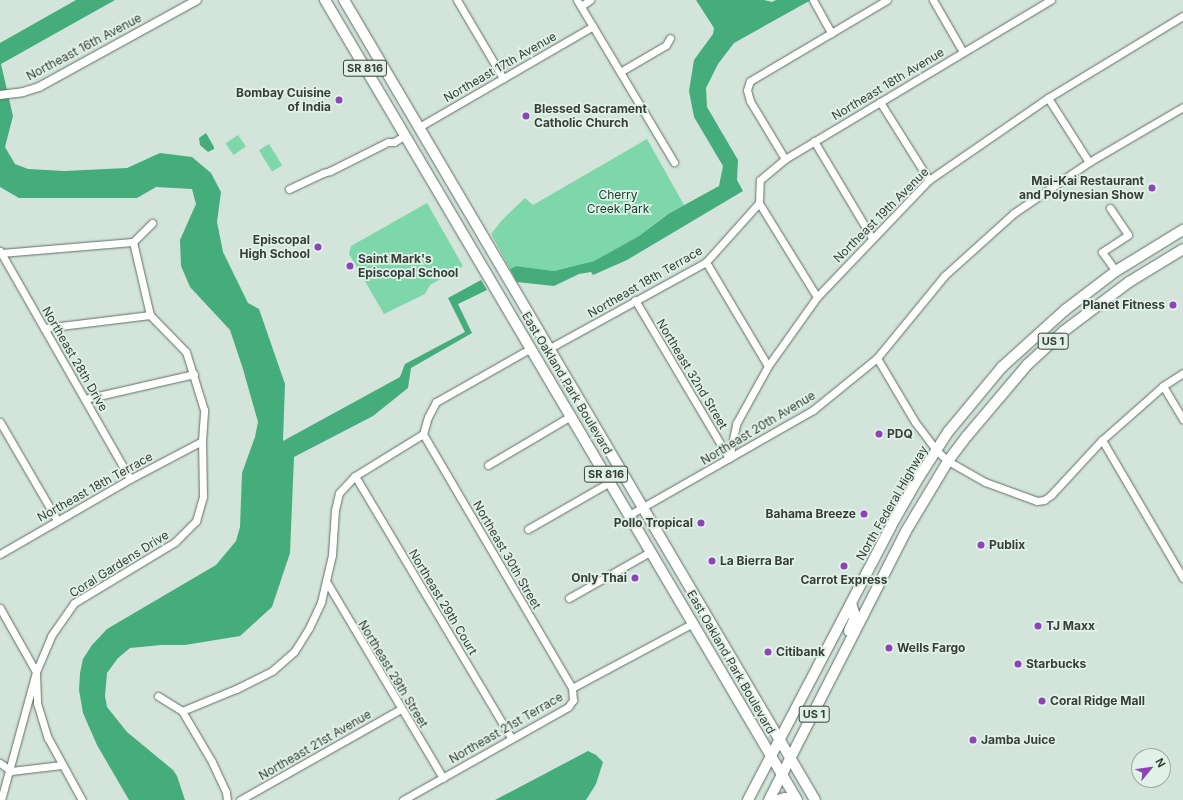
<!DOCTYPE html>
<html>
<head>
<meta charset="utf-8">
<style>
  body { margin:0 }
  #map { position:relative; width:1183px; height:800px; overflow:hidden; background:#d3e4da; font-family:Inter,sans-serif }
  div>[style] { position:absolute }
  .green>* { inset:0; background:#7ed7aa; transform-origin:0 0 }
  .water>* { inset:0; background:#45ac7c }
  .roads { filter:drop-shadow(0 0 1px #606f66) drop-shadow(0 0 1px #606f66) }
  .minor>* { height:7px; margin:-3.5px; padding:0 3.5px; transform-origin:3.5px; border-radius:3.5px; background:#fff }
  .tertiary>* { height:8px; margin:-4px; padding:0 4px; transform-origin:4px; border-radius:4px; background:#fff }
  .primary>* { height:10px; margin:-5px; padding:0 5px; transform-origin:5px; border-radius:5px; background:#fff }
  .dots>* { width:11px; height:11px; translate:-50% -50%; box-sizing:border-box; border:2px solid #e0f1e7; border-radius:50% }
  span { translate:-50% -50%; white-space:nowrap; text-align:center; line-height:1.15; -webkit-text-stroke:3.5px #e0f1e7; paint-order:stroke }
  .shield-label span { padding:1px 3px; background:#e0f1e7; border:1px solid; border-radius:3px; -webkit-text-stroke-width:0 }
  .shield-label { font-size:11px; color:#383e3b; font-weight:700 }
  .street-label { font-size:12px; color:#383e3b }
  .poi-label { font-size:12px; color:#383e3b; font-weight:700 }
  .right { translate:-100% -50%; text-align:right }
  .left { translate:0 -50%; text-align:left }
  .park-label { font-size:12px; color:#123e2a }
  .north { position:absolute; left:1131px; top:748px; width:40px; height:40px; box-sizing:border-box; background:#e0f1e7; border:1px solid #9da9a2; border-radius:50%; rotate:61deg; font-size:11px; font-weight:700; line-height:16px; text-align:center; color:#383e3b }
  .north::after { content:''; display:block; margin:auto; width:14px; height:18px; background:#8c44b7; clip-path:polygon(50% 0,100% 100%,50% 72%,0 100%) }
</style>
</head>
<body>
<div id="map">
  <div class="green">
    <i style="left:238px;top:135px;width:14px;height:15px;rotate:56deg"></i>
    <i style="clip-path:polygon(647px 139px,684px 205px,666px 215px,639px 236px,594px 261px,554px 271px,516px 266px,510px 269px,491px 234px,502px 220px,525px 198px,533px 205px)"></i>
    <i style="left:269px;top:144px;width:25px;height:12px;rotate:58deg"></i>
    <i style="clip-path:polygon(427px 203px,463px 266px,430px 285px,425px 294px,384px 314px,349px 254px,351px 246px)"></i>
  </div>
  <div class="water">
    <i style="clip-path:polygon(76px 0,115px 0,1px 64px,13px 116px,5px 147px,15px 164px,28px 169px,64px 171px,127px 168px,160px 153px,192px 157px,211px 173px,221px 192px,217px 222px,223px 252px,248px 303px,259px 309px,285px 384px,283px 441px,400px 377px,405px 364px,465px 332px,448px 298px,481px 280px,487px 290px,458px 304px,472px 333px,411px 368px,408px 388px,373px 416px,294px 457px,290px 553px,272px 607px,240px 636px,185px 645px,161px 645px,130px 648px,118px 658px,107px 673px,105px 696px,107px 707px,127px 732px,173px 770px,177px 776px,185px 800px,129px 800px,97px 745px,83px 713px,79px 690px,80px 673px,83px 659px,92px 645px,107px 629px,216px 565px,236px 541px,240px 527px,242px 473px,255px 437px,258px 422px,243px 369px,230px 330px,190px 287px,181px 266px,180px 240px,196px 204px,192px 189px,156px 187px,137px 198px,19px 198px,0 187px,0 43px)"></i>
    <i style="clip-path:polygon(696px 0,764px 0,772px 2px,776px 0,811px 0,734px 43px,718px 64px,706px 88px,707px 107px,738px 160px,737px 180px,743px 191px,627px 260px,593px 275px,591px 272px,579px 274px,554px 286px,517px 282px,510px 269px,516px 266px,554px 271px,594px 261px,639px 236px,668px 214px,719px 186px,723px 166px,694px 117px,689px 91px,694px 60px,713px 34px,714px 28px)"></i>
    <i style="clip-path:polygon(206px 133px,214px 147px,214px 149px,208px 152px,200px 145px,199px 138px)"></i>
    <i style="clip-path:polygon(588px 751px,596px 755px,603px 762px,596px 784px,586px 800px,495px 800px)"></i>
  </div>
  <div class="roads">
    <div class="minor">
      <i style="left:457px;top:0;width:91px;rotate:59.5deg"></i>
      <i style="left:577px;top:0;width:189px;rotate:59.1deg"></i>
      <i style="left:813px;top:0;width:38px;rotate:61deg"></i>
      <i style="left:933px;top:0;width:60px;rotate:60deg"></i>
      <i style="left:581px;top:6px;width:11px;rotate:-34deg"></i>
      <i style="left:620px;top:72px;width:53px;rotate:-30.4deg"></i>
      <i style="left:666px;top:45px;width:8px;rotate:-60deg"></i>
      <i style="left:1048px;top:98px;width:76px;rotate:57.4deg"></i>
      <i style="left:880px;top:102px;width:92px;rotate:57.9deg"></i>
      <i style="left:419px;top:127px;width:201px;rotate:-30.1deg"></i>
      <i style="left:814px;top:141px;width:113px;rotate:59.1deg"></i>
      <i style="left:785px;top:159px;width:68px;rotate:-121.1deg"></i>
      <i style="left:750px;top:101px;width:11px;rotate:-105deg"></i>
      <i style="left:747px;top:90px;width:9px;rotate:-72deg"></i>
      <i style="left:750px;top:81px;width:159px;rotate:-30.6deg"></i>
      <i style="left:289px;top:189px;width:38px;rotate:-25deg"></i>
      <i style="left:323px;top:173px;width:7px;rotate:-16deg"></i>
      <i style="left:330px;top:171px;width:65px;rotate:-26.6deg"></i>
      <i style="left:388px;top:142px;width:6px"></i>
      <i style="left:394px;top:142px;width:13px;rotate:-32deg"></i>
      <i style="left:759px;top:203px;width:23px;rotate:-88deg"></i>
      <i style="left:760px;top:180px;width:33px;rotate:-40deg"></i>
      <i style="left:785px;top:159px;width:310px;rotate:-30.9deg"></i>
      <i style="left:759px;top:203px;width:110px;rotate:58.3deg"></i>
      <i style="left:1110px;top:208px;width:32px;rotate:56deg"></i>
      <i style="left:1128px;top:235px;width:31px;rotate:147deg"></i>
      <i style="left:1102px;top:252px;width:24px;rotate:54deg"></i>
      <i style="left:0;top:251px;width:262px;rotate:60.3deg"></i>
      <i style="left:1px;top:253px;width:132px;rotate:-4.8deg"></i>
      <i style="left:706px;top:262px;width:121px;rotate:59.2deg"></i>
      <i style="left:635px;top:300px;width:184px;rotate:59.3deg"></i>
      <i style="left:44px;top:328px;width:107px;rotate:-7deg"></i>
      <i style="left:548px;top:349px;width:180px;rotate:-28.8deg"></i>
      <i style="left:706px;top:262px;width:79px;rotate:-48.1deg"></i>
      <i style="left:877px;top:358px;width:74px;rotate:59.3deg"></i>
      <i style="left:915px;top:422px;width:35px;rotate:53deg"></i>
      <i style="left:936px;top:450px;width:16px;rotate:43deg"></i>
      <i style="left:948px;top:461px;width:43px;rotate:29.6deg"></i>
      <i style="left:985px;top:482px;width:55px;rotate:20.1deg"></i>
      <i style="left:1037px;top:501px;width:7px;rotate:-8deg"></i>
      <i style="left:1044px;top:500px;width:9px;rotate:-36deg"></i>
      <i style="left:1051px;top:495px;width:75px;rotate:-47.2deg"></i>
      <i style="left:1102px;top:440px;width:81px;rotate:-41.5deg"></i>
      <i style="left:1163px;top:386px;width:24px;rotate:-33deg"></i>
      <i style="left:1163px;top:386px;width:39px;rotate:59deg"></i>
      <i style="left:85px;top:399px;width:112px;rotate:-12.9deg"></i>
      <i style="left:0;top:422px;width:113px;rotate:59.8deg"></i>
      <i style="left:423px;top:434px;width:294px;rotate:59.6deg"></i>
      <i style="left:1102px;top:440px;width:160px;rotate:59.6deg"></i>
      <i style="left:729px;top:458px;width:35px;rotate:-78deg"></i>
      <i style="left:736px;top:424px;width:66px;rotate:-61.1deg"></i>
      <i style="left:768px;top:366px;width:85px;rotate:-54.6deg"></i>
      <i style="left:817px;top:297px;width:162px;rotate:-46.3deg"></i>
      <i style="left:929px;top:180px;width:145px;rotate:-34.6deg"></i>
      <i style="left:1048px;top:98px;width:158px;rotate:-31.3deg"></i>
      <i style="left:488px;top:465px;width:96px;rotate:-30.6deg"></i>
      <i style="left:355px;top:476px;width:305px;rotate:59.2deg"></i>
      <i style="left:629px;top:515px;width:212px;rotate:-29.7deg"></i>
      <i style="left:813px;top:410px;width:82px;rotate:-39.1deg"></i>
      <i style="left:877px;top:358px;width:106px;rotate:-50.7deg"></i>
      <i style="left:944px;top:276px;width:94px;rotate:-42deg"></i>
      <i style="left:1014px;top:213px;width:91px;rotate:-34.2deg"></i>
      <i style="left:1089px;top:162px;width:109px;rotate:-30.3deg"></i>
      <i style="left:528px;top:529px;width:95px;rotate:-29.8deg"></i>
      <i style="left:0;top:554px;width:150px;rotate:-30deg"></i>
      <i style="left:130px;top:479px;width:81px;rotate:-27.8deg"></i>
      <i style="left:326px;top:581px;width:229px;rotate:59.3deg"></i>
      <i style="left:569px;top:598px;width:93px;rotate:-29.6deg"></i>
      <i style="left:0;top:608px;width:73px;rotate:60.6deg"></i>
      <i style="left:36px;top:672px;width:31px;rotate:88deg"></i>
      <i style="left:37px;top:703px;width:37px;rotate:73deg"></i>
      <i style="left:48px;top:738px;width:71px;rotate:61.3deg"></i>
      <i style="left:158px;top:696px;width:28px;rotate:32deg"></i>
      <i style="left:182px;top:711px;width:59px;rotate:59.5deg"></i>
      <i style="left:212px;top:762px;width:33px;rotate:65deg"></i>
      <i style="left:226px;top:792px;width:8px;rotate:83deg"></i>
      <i style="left:182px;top:711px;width:58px;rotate:-22.2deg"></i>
      <i style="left:236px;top:689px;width:40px;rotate:-26.6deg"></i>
      <i style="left:272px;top:671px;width:29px;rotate:-41deg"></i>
      <i style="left:294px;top:652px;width:28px;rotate:-58deg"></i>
      <i style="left:309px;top:628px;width:29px;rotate:-65deg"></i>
      <i style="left:321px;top:602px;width:48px;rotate:-76.8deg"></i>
      <i style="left:332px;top:555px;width:45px;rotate:-86.2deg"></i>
      <i style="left:335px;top:510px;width:17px;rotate:-77deg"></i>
      <i style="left:339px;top:493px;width:23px;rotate:-47deg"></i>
      <i style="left:355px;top:476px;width:80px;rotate:-31.7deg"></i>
      <i style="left:423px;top:434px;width:18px;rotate:-74deg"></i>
      <i style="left:428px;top:417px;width:17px;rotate:-62deg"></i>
      <i style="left:436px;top:402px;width:109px;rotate:-29.6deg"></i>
      <i style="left:0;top:763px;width:14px;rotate:36deg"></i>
      <i style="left:11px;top:771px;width:51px;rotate:-6.7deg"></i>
      <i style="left:1px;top:800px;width:133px;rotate:-74.7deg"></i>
      <i style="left:36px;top:672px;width:39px;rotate:-67deg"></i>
      <i style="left:51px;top:636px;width:40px;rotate:-55.1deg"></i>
      <i style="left:74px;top:603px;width:118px;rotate:-31.1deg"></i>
      <i style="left:175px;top:542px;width:30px;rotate:-45deg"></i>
      <i style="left:196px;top:521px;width:26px;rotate:-74deg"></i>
      <i style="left:203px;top:496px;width:55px;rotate:-91deg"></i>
      <i style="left:202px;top:441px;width:31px;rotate:-86deg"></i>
      <i style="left:204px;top:410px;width:61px;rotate:-107.2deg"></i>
      <i style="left:186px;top:352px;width:52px;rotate:-134.2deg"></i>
      <i style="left:150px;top:315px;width:75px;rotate:-103.1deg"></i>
      <i style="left:133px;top:242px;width:27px;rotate:-45deg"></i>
      <i style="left:240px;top:800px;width:185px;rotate:-29.5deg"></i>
      <i style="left:403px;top:800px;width:189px;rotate:-29.4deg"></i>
      <i style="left:568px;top:707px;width:9px;rotate:-54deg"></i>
      <i style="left:573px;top:700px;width:12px;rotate:-95deg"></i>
      <i style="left:572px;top:688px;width:137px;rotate:-28.2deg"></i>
    </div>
    <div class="tertiary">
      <i style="left:0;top:95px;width:23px;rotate:-7deg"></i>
      <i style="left:23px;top:92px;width:17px;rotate:-17deg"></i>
      <i style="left:39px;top:87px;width:180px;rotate:-28.8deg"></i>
    </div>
    <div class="primary">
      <i style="left:325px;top:0;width:929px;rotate:59.46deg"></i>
      <i style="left:344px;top:0;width:928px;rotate:59.51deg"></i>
      <i style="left:849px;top:631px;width:12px;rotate:-66deg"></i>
      <i style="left:854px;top:620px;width:7px;rotate:-90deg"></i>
      <i style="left:854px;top:613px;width:10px;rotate:-107deg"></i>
      <i style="left:748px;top:800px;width:309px;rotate:-62.4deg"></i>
      <i style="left:891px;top:526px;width:56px;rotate:-60.3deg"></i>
      <i style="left:919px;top:477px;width:54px;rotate:-57.2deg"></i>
      <i style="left:948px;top:432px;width:85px;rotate:-50.3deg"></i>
      <i style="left:1002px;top:367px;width:85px;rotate:-42.1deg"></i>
      <i style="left:1065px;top:310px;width:64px;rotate:-37.4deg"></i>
      <i style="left:1116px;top:271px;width:79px;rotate:-31.5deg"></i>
      <i style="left:769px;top:800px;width:302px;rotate:-63deg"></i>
      <i style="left:906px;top:531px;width:82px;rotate:-59deg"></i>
      <i style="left:948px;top:461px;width:31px;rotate:-53deg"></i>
      <i style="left:967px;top:436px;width:93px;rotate:-49.8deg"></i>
      <i style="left:1027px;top:365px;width:50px;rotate:-42.6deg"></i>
      <i style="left:1064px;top:331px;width:81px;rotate:-37deg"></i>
      <i style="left:1129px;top:282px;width:63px;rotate:-31.4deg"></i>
      <i style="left:778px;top:800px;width:7px;rotate:-16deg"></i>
      <i style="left:785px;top:798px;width:11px;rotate:10deg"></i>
    </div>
  </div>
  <div class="dots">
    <i style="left:339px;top:100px;background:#8c44b7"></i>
    <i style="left:526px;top:116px;background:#8c44b7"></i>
    <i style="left:1152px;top:188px;background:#8c44b7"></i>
    <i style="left:318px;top:247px;background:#8c44b7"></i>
    <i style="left:350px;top:266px;background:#8c44b7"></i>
    <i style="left:1173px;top:305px;background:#8c44b7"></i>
    <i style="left:879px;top:434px;background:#8c44b7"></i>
    <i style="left:864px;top:514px;background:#8c44b7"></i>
    <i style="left:701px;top:523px;background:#8c44b7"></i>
    <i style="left:981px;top:545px;background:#8c44b7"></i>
    <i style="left:712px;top:561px;background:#8c44b7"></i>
    <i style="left:844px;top:566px;background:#8c44b7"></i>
    <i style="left:635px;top:578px;background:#8c44b7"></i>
    <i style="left:1038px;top:626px;background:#8c44b7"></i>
    <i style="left:889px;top:648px;background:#8c44b7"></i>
    <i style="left:768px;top:652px;background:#8c44b7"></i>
    <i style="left:1018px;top:664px;background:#8c44b7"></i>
    <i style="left:1042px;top:701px;background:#8c44b7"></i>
    <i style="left:973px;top:740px;background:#8c44b7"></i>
  </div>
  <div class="shield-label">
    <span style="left:365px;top:68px">SR 816</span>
    <span style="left:1053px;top:341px">US 1</span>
    <span style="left:606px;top:474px">SR 816</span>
    <span style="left:814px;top:714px">US 1</span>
  </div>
  <div class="street-label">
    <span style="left:84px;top:47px;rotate:-28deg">Northeast 16th Avenue</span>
    <span style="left:500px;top:67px;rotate:-30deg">Northeast 17th Avenue</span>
    <span style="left:888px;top:84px;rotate:-31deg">Northeast 18th Avenue</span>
    <span style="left:881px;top:215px;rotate:-45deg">Northeast 19th Avenue</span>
    <span style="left:645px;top:282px;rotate:-30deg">Northeast 18th Terrace</span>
    <span style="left:75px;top:359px;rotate:60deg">Northeast 28th Drive</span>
    <span style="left:692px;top:374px;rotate:59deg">Northeast 32nd Street</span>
    <span style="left:567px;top:383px;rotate:59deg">East Oakland Park Boulevard</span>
    <span style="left:758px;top:428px;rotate:-31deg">Northeast 20th Avenue</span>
    <span style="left:95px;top:487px;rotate:-29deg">Northeast 18th Terrace</span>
    <span style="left:892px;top:503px;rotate:-60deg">North Federal Highway</span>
    <span style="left:507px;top:555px;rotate:60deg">Northeast 30th Street</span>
    <span style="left:119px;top:564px;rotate:-32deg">Coral Gardens Drive</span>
    <span style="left:443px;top:602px;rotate:59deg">Northeast 29th Court</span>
    <span style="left:731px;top:662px;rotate:60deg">East Oakland Park Boulevard</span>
    <span style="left:393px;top:674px;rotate:59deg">Northeast 29th Street</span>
    <span style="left:506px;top:728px;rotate:-30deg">Northeast 21st Terrace</span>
    <span style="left:315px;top:745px;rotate:-30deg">Northeast 21st Avenue</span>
  </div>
  <div class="poi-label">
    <span class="right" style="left:331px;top:100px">Bombay Cuisine<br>of India</span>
    <span class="left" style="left:534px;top:116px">Blessed Sacrament<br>Catholic Church</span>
    <span class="right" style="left:1144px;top:188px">Mai-Kai Restaurant<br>and Polynesian Show</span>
    <span class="right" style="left:310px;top:247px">Episcopal<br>High School</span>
    <span class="left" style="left:358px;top:266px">Saint Mark's<br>Episcopal School</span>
    <span class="right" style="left:1165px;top:305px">Planet Fitness</span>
    <span class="left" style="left:887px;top:434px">PDQ</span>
    <span class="right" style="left:856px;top:514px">Bahama Breeze</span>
    <span class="right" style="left:693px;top:523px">Pollo Tropical</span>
    <span class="left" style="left:989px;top:545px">Publix</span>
    <span class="left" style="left:720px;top:561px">La Bierra Bar</span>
    <span class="right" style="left:627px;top:578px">Only Thai</span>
    <span style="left:844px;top:580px">Carrot Express</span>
    <span class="left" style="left:1046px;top:626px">TJ Maxx</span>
    <span class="left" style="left:897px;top:648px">Wells Fargo</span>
    <span class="left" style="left:776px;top:652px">Citibank</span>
    <span class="left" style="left:1026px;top:664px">Starbucks</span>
    <span class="left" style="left:1050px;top:701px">Coral Ridge Mall</span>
    <span class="left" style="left:981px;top:740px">Jamba Juice</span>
  </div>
  <div class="park-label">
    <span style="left:618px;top:202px">Cherry<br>Creek Park</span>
  </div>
  <div class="north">N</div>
</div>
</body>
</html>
